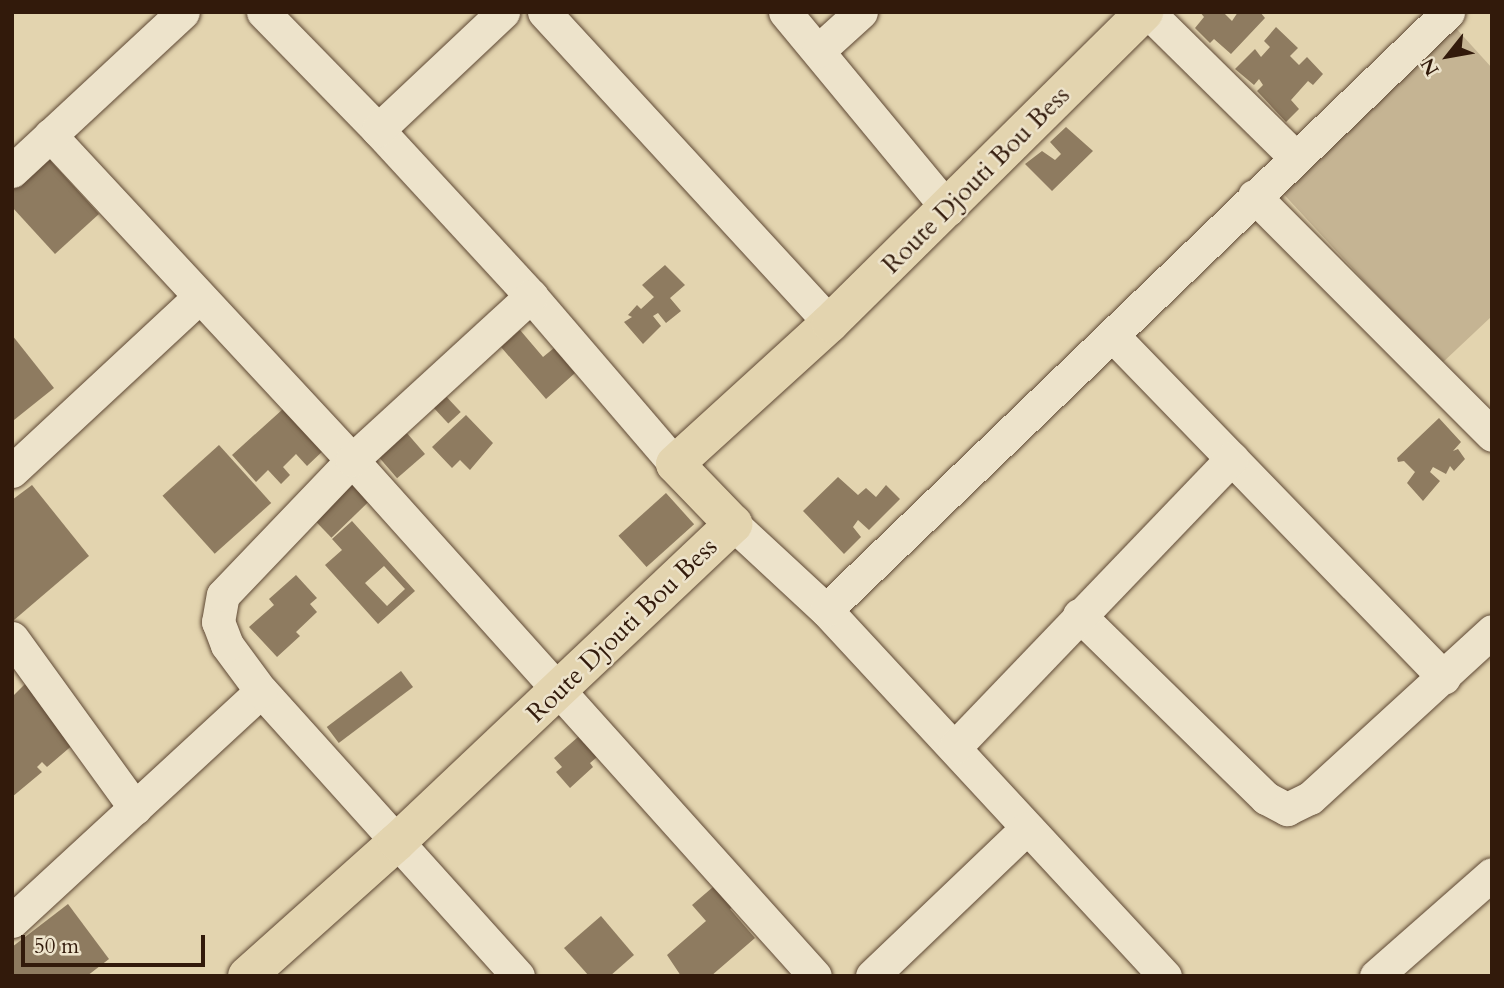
<!DOCTYPE html>
<html>
<head>
<meta charset="utf-8">
<style>
  body { margin:0 }
  #map { position:relative; width:1504px; height:988px; overflow:hidden; background:#e3d4af; font-family:Cardo,serif }
  div>[style] { position:absolute }
  .green>* { inset:0; background:#c5b493 }
  .building>* { inset:0; background:#8e7b60; transform-origin:0 0 }
  .roads { filter:drop-shadow(0 0 2px #5e4834) drop-shadow(0 0 2px #5e4834) }
  .minor>* { height:33px; margin:-16.5px; padding:0 16.5px; transform-origin:16.5px; border-radius:16.5px; background:#ede3cb }
  .major>* { height:38px; margin:-19px; padding:0 19px; transform-origin:19px; border-radius:19px; background:#e3d4af }
  span { translate:-50% -50%; white-space:nowrap; text-align:center; line-height:1.15; -webkit-text-stroke:5px #ede3cb; paint-order:stroke }
  .street-label { font-size:26px; color:#321a0b }
  .frame { position:absolute; inset:0; border:14px solid #321a0b; pointer-events:none }
  .north { position:absolute; left:1413px; top:21px; width:70px; height:70px; -webkit-text-stroke:5px #ede3cb; paint-order:stroke; rotate:239deg; font-size:19px; font-weight:700; line-height:28px; text-align:center; color:#321a0b }
  .north::after { content:''; display:block; margin:auto; width:24px; height:32px; background:#321a0b; clip-path:polygon(50% 0,100% 100%,50% 72%,0 100%) }
  .scale { position:absolute; left:21px; top:935px; width:184px; height:32px; box-sizing:border-box; border:4px solid #321a0b; border-top:0; padding-left:9px; font-size:21px; line-height:24px; white-space:nowrap; color:#321a0b; -webkit-text-stroke:5px #ede3cb; paint-order:stroke }
</style>
</head>
<body>
<div id="map">
  <div class="green">
    <i style="clip-path:polygon(1453px 25px,1492px 68px,1492px 316px,1441px 364px,1278px 188px)"></i>
  </div>
  <div class="building">
    <i style="clip-path:polygon(1200px 12px,1223px 12px,1232px 21px,1238px 12px,1260px 12px,1265px 18px,1231px 54px,1214px 39px,1210px 43px,1195px 28px,1204px 17px)"></i>
    <i style="clip-path:polygon(1276px 27px,1298px 48px,1290px 56px,1299px 65px,1307px 57px,1323px 74px,1313px 85px,1308px 81px,1291px 100px,1299px 109px,1286px 122px,1257px 91px,1263px 85px,1259px 79px,1254px 85px,1235px 69px,1255px 49px,1261px 57px,1270px 47px,1264px 41px)"></i>
    <i style="clip-path:polygon(1066px 127px,1093px 151px,1052px 191px,1025px 164px,1042px 151px,1055px 160px,1061px 154px,1050px 142px)"></i>
    <i style="clip-path:polygon(48px 158px,99px 214px,55px 254px,12px 207px,12px 190px)"></i>
    <i style="clip-path:polygon(665px 265px,685px 285px,670px 298px,681px 311px,666px 323px,658px 313px,653px 316px,661px 326px,643px 344px,624px 322px,632px 317px,628px 315px,637px 305px,641px 309px,654px 297px,642px 285px)"></i>
    <i style="clip-path:polygon(520px 330px,543px 357px,554px 348px,575px 373px,546px 399px,501px 347px)"></i>
    <i style="clip-path:polygon(12px 335px,54px 388px,14px 420px,12px 418px)"></i>
    <i style="left:443px;top:393px;width:26px;height:17px;rotate:47deg"></i>
    <i style="clip-path:polygon(283px 409px,326px 448px,307px 466px,296px 454px,283px 467px,290px 475px,281px 484px,268px 470px,256px 482px,232px 455px)"></i>
    <i style="clip-path:polygon(466px 415px,493px 443px,470px 470px,460px 460px,452px 468px,432px 447px)"></i>
    <i style="clip-path:polygon(1439px 418px,1461px 442px,1453px 451px,1458px 449px,1465px 459px,1454px 471px,1450px 466px,1446px 474px,1433px 467px,1430px 472px,1440px 481px,1423px 501px,1407px 483px,1415px 472px,1404px 461px,1398px 462px,1397px 458px)"></i>
    <i style="left:406px;top:432px;width:29px;height:37px;rotate:49deg"></i>
    <i style="left:219px;top:445px;width:78px;height:76px;rotate:48deg"></i>
    <i style="clip-path:polygon(838px 477px,858px 495px,866px 488px,876px 497px,886px 485px,900px 499px,869px 530px,858px 520px,853px 527px,861px 537px,844px 554px,803px 511px)"></i>
    <i style="left:348px;top:480px;width:30px;height:52px;rotate:46deg"></i>
    <i style="clip-path:polygon(32px 485px,89px 556px,14px 620px,12px 500px)"></i>
    <i style="left:666px;top:493px;width:42px;height:64px;rotate:48deg"></i>
    <i style="clip-path:polygon(evenodd,352px 521px,415px 591px,378px 624px,325px 565px,342px 550px,332px 539px,352px 521px,384px 566px,405px 589px,387px 606px,365px 583px,384px 566px)"></i>
    <i style="clip-path:polygon(296px 575px,317px 598px,310px 604px,317px 612px,296px 632px,300px 636px,277px 657px,249px 627px,274px 605px,269px 599px)"></i>
    <i style="left:401px;top:671px;width:20px;height:93px;rotate:53deg"></i>
    <i style="clip-path:polygon(29px 680px,75px 743px,47px 767px,42px 762px,37px 767px,42px 772px,12px 797px,12px 697px)"></i>
    <i style="clip-path:polygon(586px 730px,604px 751px,590px 763px,593px 767px,570px 788px,556px 772px,562px 767px,554px 758px)"></i>
    <i style="clip-path:polygon(720px 881px,738px 902px,730px 909px,755px 938px,711px 976px,681px 976px,667px 955px,706px 921px,692px 905px)"></i>
    <i style="clip-path:polygon(68px 904px,109px 959px,87px 976px,12px 976px,12px 947px)"></i>
    <i style="clip-path:polygon(601px 916px,634px 955px,610px 976px,589px 976px,564px 948px)"></i>
  </div>
  <div class="roads">
    <div class="minor">
      <i style="left:263px;top:12px;width:165px;rotate:45.7deg"></i>
      <i style="left:378px;top:130px;width:226px;rotate:47.3deg"></i>
      <i style="left:531px;top:296px;width:221px;rotate:49.4deg"></i>
      <i style="left:544px;top:12px;width:423px;rotate:47.4deg"></i>
      <i style="left:785px;top:12px;width:256px;rotate:50.4deg"></i>
      <i style="left:1148px;top:12px;width:206px;rotate:44.6deg"></i>
      <i style="left:818px;top:51px;width:58px;rotate:-42.2deg"></i>
      <i style="left:378px;top:130px;width:172px;rotate:-43.3deg"></i>
      <i style="left:50px;top:135px;width:444px;rotate:47.1deg"></i>
      <i style="left:352px;top:460px;width:693px;rotate:48.1deg"></i>
      <i style="left:12px;top:171px;width:233px;rotate:-42.9deg"></i>
      <i style="left:1254px;top:196px;width:337px;rotate:45.1deg"></i>
      <i style="left:1112px;top:335px;width:477px;rotate:45.9deg"></i>
      <i style="left:12px;top:471px;width:255px;rotate:-42.9deg"></i>
      <i style="left:733px;top:524px;width:127px;rotate:42.8deg"></i>
      <i style="left:826px;top:610px;width:499px;rotate:47.2deg"></i>
      <i style="left:826px;top:610px;width:863px;rotate:-43.87deg"></i>
      <i style="left:1079px;top:615px;width:262px;rotate:44.4deg"></i>
      <i style="left:1266px;top:798px;width:24px;rotate:28deg"></i>
      <i style="left:1287px;top:809px;width:25px;rotate:-26deg"></i>
      <i style="left:1310px;top:798px;width:247px;rotate:-42.5deg"></i>
      <i style="left:12px;top:638px;width:210px;rotate:54.1deg"></i>
      <i style="left:955px;top:747px;width:400px;rotate:-46.2deg"></i>
      <i style="left:12px;top:921px;width:339px;rotate:-42.7deg"></i>
      <i style="left:518px;top:976px;width:384px;rotate:-132deg"></i>
      <i style="left:261px;top:691px;width:57px;rotate:-126.5deg"></i>
      <i style="left:227px;top:645px;width:25px;rotate:-111deg"></i>
      <i style="left:218px;top:622px;width:27px;rotate:-80deg"></i>
      <i style="left:223px;top:595px;width:187px;rotate:-46.3deg"></i>
      <i style="left:352px;top:460px;width:243px;rotate:-42.5deg"></i>
      <i style="left:872px;top:976px;width:214px;rotate:-43.7deg"></i>
      <i style="left:1376px;top:976px;width:154px;rotate:-41.3deg"></i>
    </div>
    <div class="major">
      <i style="left:247px;top:976px;width:201px;rotate:-41.8deg"></i>
      <i style="left:397px;top:842px;width:463px;rotate:-43.4deg"></i>
      <i style="left:733px;top:524px;width:83px;rotate:-134deg"></i>
      <i style="left:675px;top:464px;width:210px;rotate:-42.3deg"></i>
      <i style="left:830px;top:323px;width:442px;rotate:-44.7deg"></i>
    </div>
  </div>
  <div class="street-label">
    <span style="left:976px;top:180px;rotate:-45deg">Route Djouti Bou Bess</span>
    <span style="left:622px;top:630px;rotate:-44deg">Route Djouti Bou Bess</span>
  </div>
  <div class="frame"></div>
  <div class="north">N</div>
  <div class="scale">50 m</div>
</div>
</body>
</html>
